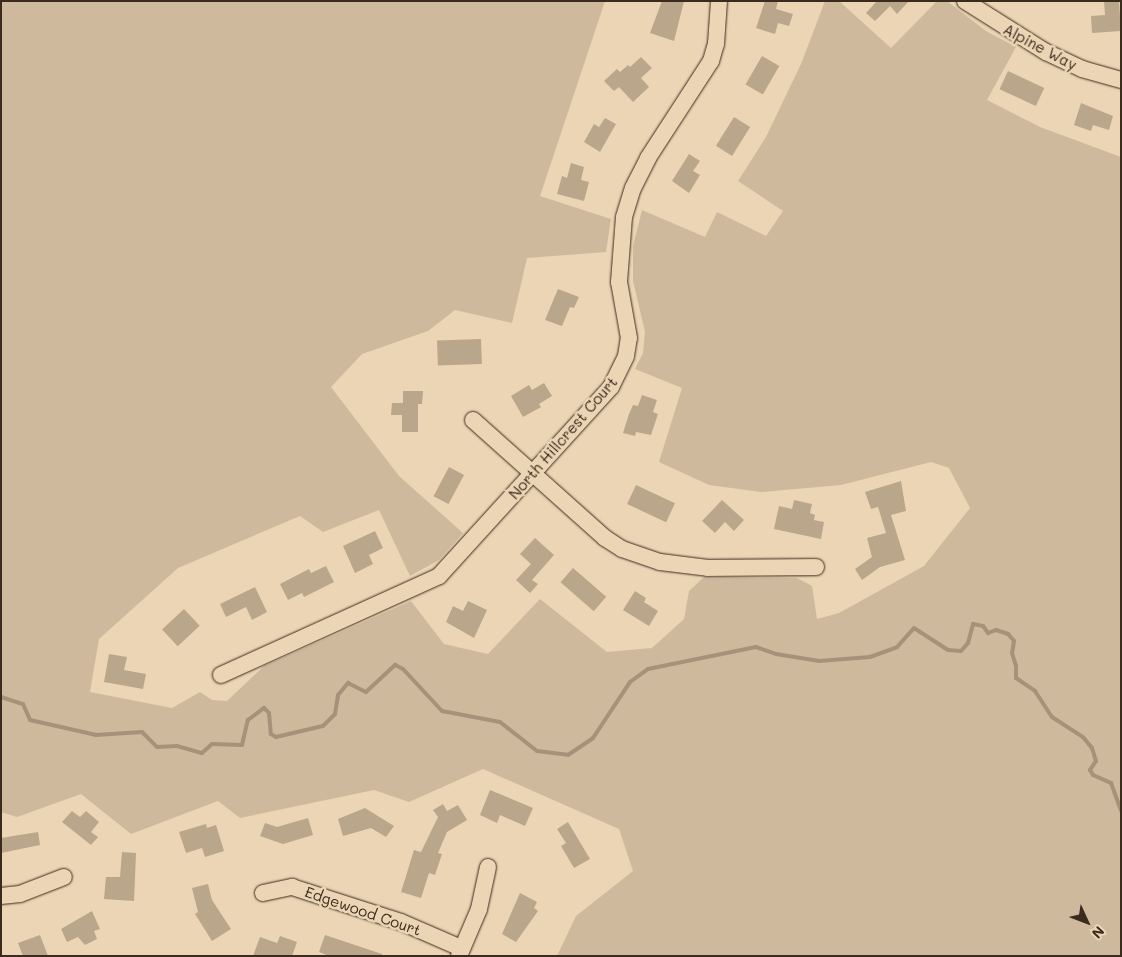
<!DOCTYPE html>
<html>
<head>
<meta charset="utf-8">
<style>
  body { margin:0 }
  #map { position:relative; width:1122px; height:957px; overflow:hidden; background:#ebd5b4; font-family:Mali,sans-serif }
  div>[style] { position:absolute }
  .green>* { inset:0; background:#cfb99c }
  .stream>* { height:4px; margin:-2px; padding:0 2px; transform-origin:2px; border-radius:2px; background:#a69279 }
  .building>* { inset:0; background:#baa68a; transform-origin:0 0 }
  .roads { filter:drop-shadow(0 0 1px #3b2a1e) drop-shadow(0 0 1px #3b2a1e) }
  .minor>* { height:16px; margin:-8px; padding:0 8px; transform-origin:8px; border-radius:8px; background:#ebd5b4 }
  span { translate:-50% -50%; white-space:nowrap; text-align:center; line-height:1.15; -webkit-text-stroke:5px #ebd5b4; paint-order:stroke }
  .street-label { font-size:15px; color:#3b2a1e }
  .frame { position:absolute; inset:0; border:2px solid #3b2a1e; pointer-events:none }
  .north { position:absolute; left:1062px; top:897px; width:50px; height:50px; -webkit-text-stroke:4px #ebd5b4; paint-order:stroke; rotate:133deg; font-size:14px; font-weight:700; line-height:20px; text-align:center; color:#3b2a1e }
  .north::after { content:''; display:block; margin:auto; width:18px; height:22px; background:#3b2a1e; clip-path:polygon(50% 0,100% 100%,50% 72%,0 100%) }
</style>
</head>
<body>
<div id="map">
  <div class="green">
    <i style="clip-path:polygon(1px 1px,605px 1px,540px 196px,611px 219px,606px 252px,527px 258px,512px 323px,455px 310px,428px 331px,362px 354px,331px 387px,399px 476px,463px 533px,439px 560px,410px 576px,379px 510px,323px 532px,300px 516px,178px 568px,99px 639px,90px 692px,172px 708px,200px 692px,212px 700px,227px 701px,264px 666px,411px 601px,444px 644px,488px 654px,540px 599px,607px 652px,652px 648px,684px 619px,689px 591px,704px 577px,797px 578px,812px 586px,817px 619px,839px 613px,924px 566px,970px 508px,949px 468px,931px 462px,841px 485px,761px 492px,709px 485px,659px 462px,682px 388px,635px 369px,643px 353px,645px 332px,633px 281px,633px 246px,642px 210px,705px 237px,717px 212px,766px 236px,783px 211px,738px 181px,766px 137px,801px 64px,825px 1px,839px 1px,891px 48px,937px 1px,947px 1px,986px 31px,1016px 47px,987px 100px,1040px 127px,1121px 157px,1121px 956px,557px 956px,576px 916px,633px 871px,619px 829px,483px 769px,409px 802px,374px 790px,240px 818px,218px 801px,131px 834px,81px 794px,17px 817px,1px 812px)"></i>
  </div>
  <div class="stream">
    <i style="left:1px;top:697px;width:23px;rotate:18deg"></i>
    <i style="left:23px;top:704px;width:17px;rotate:66deg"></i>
    <i style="left:30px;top:720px;width:68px;rotate:12.8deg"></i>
    <i style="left:96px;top:735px;width:46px;rotate:-3.7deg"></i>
    <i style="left:142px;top:732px;width:21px;rotate:45deg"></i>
    <i style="left:157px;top:747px;width:20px;rotate:-3deg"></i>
    <i style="left:177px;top:746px;width:26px;rotate:16deg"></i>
    <i style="left:202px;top:753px;width:13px;rotate:-42deg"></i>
    <i style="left:212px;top:744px;width:30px;rotate:2deg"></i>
    <i style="left:242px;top:745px;width:26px;rotate:-77deg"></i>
    <i style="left:248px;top:720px;width:20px;rotate:-37deg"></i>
    <i style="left:264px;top:708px;width:7px;rotate:45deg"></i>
    <i style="left:269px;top:713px;width:21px;rotate:85deg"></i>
    <i style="left:271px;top:734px;width:6px;rotate:31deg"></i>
    <i style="left:276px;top:737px;width:48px;rotate:-13.2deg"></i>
    <i style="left:323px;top:726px;width:17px;rotate:-45deg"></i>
    <i style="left:335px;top:714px;width:19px;rotate:-81deg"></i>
    <i style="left:338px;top:695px;width:16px;rotate:-50deg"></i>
    <i style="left:348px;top:683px;width:20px;rotate:27deg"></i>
    <i style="left:366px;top:692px;width:40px;rotate:-43deg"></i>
    <i style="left:395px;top:665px;width:9px;rotate:27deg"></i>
    <i style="left:403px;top:669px;width:57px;rotate:47.1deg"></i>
    <i style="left:442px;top:711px;width:59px;rotate:10.7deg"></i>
    <i style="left:500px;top:722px;width:47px;rotate:38.1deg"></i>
    <i style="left:537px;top:751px;width:31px;rotate:7deg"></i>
    <i style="left:568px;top:755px;width:30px;rotate:-34deg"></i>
    <i style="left:593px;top:738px;width:67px;rotate:-56.5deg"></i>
    <i style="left:630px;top:682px;width:22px;rotate:-36deg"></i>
    <i style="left:648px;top:669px;width:110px;rotate:-11.5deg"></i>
    <i style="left:756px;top:647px;width:21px;rotate:19deg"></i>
    <i style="left:776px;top:654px;width:44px;rotate:9.2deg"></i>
    <i style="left:819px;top:661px;width:51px;rotate:-4.5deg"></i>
    <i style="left:870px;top:657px;width:29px;rotate:-20deg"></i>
    <i style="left:897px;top:647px;width:25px;rotate:-48deg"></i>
    <i style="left:914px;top:628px;width:40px;rotate:32.9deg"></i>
    <i style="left:948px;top:650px;width:13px;rotate:4deg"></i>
    <i style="left:961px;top:651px;width:11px;rotate:-49deg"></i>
    <i style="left:968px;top:643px;width:20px;rotate:-75deg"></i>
    <i style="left:973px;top:624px;width:10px;rotate:11deg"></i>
    <i style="left:983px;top:626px;width:9px;rotate:54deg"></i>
    <i style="left:988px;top:633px;width:9px;rotate:-21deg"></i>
    <i style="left:996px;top:630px;width:13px;rotate:18deg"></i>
    <i style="left:1008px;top:634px;width:9px;rotate:49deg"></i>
    <i style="left:1014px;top:641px;width:12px;rotate:99deg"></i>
    <i style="left:1012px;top:653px;width:14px;rotate:73deg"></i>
    <i style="left:1016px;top:666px;width:12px;rotate:90deg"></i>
    <i style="left:1016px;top:678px;width:23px;rotate:34deg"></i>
    <i style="left:1035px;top:691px;width:31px;rotate:57deg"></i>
    <i style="left:1052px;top:717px;width:37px;rotate:33deg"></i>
    <i style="left:1083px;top:737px;width:14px;rotate:51deg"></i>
    <i style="left:1092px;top:748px;width:14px;rotate:73deg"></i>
    <i style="left:1096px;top:761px;width:11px;rotate:124deg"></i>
    <i style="left:1090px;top:770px;width:6px;rotate:59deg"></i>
    <i style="left:1093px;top:775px;width:20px;rotate:24deg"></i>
    <i style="left:1111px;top:783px;width:29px;rotate:70deg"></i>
  </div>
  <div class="building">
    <i style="clip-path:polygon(662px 1px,684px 1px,674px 41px,650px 33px)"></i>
    <i style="clip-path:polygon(765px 1px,778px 1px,776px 9px,793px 14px,789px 26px,778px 23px,775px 34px,756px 28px)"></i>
    <i style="clip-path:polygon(877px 1px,909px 1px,897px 14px,890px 6px,875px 21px,866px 13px)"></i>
    <i style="clip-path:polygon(1104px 1px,1119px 1px,1121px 31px,1092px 33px,1091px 16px,1105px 15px)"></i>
    <i style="left:762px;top:56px;width:20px;height:33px;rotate:30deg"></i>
    <i style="clip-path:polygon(641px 57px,652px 68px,641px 78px,649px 87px,633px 102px,619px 87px,614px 91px,604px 81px,617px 69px,620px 72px,628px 65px,630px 67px)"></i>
    <i style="left:1008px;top:71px;width:40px;height:20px;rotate:25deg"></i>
    <i style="clip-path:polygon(1081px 103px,1113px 116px,1109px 130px,1093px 125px,1091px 131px,1074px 125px)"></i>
    <i style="left:734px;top:117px;width:19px;height:34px;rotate:32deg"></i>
    <i style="clip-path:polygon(605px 118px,616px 124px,600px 152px,584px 142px,594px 124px,599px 127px)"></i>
    <i style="clip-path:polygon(689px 154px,700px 161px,693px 171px,700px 175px,689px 193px,672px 181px)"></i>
    <i style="clip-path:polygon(571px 163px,584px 167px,581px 180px,589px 182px,584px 201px,557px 194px,562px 176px,567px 178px)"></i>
    <i style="clip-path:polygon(558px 289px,579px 297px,574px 308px,570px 307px,562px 326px,545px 320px)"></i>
    <i style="left:481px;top:339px;width:25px;height:44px;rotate:88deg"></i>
    <i style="clip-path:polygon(544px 383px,552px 396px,539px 404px,541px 407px,523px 417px,511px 396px,529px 385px,532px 390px)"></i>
    <i style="clip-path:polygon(403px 391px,423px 391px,422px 404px,418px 404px,418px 432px,402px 432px,402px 415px,391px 415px,392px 403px,403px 403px)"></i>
    <i style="clip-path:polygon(642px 395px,657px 400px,653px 412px,658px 414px,651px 435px,636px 432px,635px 436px,623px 433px,629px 414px,633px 405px,638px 406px)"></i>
    <i style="left:449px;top:467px;width:17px;height:33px;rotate:28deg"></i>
    <i style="clip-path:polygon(901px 481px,906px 511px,891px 515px,905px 560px,880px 567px,862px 580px,855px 569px,872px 557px,867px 538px,886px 533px,878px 507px,871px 509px,865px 492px)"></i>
    <i style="left:636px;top:485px;width:43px;height:21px;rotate:25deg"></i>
    <i style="clip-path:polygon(722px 500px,744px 520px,734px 531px,725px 522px,715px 533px,702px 521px)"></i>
    <i style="clip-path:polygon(794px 500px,812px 504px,810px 513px,815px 515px,814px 520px,824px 522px,821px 539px,774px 529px,779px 506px,792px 509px)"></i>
    <i style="clip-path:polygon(375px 531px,383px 548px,369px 555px,373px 564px,355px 573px,343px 546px)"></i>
    <i style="clip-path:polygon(535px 538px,554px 555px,532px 580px,538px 584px,530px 593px,516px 580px,531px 564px,520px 554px)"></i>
    <i style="clip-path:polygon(326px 566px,334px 582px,304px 597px,302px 593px,288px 600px,280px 584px,309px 569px,311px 573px)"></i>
    <i style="left:573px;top:568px;width:44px;height:19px;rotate:41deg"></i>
    <i style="clip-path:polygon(255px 587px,267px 612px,252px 620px,246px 607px,226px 617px,220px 604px)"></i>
    <i style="clip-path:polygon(635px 591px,646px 598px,644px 602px,658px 611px,649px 626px,623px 610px)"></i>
    <i style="clip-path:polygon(468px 601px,487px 610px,474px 638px,446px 622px,453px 606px,463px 611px)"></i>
    <i style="left:184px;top:609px;width:23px;height:30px;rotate:47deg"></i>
    <i style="clip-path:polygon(109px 654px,127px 657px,124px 670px,146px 674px,143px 689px,104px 682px)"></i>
    <i style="clip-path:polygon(490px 790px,533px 808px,525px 826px,500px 815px,497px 823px,480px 815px)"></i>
    <i style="clip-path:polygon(443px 804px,447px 811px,458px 805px,467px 820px,447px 832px,438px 853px,442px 854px,435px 875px,429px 873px,421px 898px,401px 892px,414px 850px,421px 852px,438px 817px,433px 810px)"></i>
    <i style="clip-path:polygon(365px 808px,394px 826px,386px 837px,371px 828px,343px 836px,338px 819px)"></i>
    <i style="clip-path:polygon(72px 811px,80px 817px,86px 811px,99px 822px,91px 832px,98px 837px,91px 845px,62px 822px)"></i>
    <i style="clip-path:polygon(308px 818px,313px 835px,283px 844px,260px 836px,265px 823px,277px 827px)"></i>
    <i style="clip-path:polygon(568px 822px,590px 859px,574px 868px,561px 846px,566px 843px,557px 829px)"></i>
    <i style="clip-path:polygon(206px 824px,207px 828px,216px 825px,224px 851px,205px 857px,202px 848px,186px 853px,179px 832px)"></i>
    <i style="clip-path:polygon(38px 832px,40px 845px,1px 853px,1px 838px)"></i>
    <i style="clip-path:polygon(122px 852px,136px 853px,134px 901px,104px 899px,106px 877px,120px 877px)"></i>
    <i style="clip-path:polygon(208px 884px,212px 900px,231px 929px,212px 941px,195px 914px,198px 912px,192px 888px)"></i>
    <i style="clip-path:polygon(520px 893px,537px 902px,534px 908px,538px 911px,516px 942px,502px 934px)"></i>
    <i style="clip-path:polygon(92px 911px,100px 929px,94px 931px,97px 939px,85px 945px,78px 937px,67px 942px,61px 929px)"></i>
    <i style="clip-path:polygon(40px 935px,48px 956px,23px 956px,18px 943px)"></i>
    <i style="clip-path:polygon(325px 935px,382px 954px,382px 956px,329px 956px,319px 952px)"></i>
    <i style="clip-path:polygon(280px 936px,297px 942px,292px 956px,253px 956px,260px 937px,277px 943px)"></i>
  </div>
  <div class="roads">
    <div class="minor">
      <i style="left:965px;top:1px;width:96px;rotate:32.2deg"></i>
      <i style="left:1046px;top:52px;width:40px;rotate:25deg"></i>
      <i style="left:1082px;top:69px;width:41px;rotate:15.8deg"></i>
      <i style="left:473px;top:420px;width:177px;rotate:41.8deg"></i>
      <i style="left:605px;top:538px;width:20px;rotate:33deg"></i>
      <i style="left:622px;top:549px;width:40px;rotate:18.9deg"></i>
      <i style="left:660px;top:562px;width:48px;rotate:7.1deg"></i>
      <i style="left:708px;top:568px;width:108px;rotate:-0.5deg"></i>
      <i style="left:221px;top:675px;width:239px;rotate:-24.4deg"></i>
      <i style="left:439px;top:576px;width:256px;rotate:-47.7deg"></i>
      <i style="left:611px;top:387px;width:34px;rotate:-64deg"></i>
      <i style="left:626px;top:356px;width:18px;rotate:-81deg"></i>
      <i style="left:629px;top:338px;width:57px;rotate:-100.1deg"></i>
      <i style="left:619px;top:282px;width:65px;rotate:-85.6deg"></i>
      <i style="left:624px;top:217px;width:30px;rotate:-73deg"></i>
      <i style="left:633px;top:188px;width:34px;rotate:-63deg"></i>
      <i style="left:648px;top:158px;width:116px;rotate:-57deg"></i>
      <i style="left:711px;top:61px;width:18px;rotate:-74deg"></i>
      <i style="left:716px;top:44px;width:43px;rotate:-86deg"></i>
      <i style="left:263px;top:893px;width:30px;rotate:-12deg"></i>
      <i style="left:292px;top:887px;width:114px;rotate:17.8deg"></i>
      <i style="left:401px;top:922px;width:65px;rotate:23.4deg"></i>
      <i style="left:1px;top:896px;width:19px;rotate:-6deg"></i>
      <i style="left:20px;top:894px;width:47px;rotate:-21.1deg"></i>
      <i style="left:459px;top:956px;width:51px;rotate:-66.9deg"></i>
      <i style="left:479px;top:909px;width:43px;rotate:-77.9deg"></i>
    </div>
  </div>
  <div class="street-label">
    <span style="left:1040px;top:47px;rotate:28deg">Alpine Way</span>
    <span style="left:563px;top:438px;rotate:-49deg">North Hillcrest Court</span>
    <span style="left:363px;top:911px;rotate:19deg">Edgewood Court</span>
  </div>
  <div class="frame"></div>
  <div class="north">N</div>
</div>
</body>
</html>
